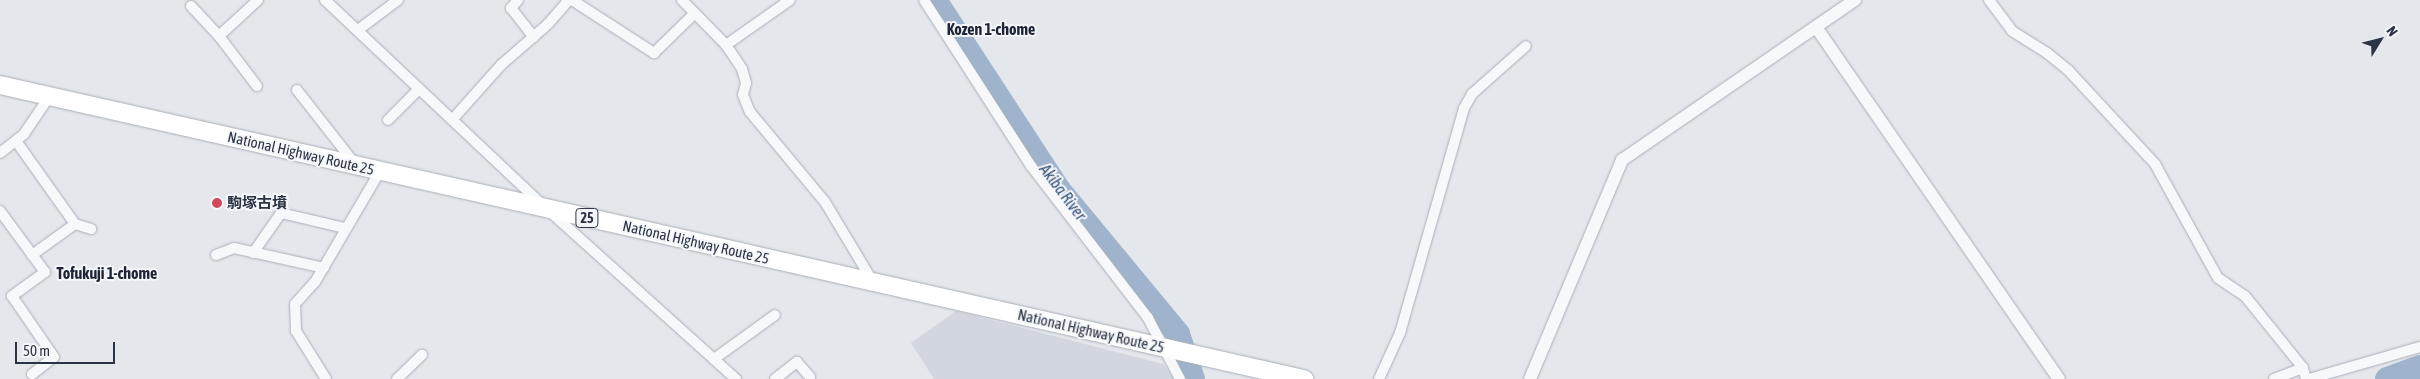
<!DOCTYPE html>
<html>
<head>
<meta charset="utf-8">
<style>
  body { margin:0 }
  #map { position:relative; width:2420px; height:379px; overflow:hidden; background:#e4e7ec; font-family:"Asap Condensed","Noto Sans JP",sans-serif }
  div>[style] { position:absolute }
  .built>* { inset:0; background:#d2d6de }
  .river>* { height:24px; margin:-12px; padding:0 12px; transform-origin:12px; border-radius:12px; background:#9fb4cc }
  .roads { filter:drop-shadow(0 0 1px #a9aeb7) drop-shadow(0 0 1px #a9aeb7) }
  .minor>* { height:10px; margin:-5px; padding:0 5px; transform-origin:5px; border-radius:5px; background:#f7f8fa }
  .tertiary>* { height:12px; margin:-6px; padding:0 6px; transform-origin:6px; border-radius:6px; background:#f7f8fa }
  .trunk>* { height:18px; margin:-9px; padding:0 9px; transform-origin:9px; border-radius:9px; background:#fff }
  .dots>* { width:14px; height:14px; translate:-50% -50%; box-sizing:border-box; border:2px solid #f4f6f9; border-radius:50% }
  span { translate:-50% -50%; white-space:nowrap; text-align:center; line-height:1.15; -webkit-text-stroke:4px #f4f6f9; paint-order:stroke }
  .shield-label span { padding:1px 4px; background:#f4f6f9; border:1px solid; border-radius:4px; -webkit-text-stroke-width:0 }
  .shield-label { font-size:14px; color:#2b3445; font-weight:700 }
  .street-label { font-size:15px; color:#2b3445 }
  .poi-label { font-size:15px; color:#2b3445; font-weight:700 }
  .left { translate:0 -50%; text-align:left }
  .neighbourhood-label { font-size:16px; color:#1d2536; font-weight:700 }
  .water-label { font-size:16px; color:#34527a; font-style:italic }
  .north { position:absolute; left:2355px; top:15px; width:50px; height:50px; -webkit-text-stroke:4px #f4f6f9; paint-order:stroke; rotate:54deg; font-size:14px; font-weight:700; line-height:20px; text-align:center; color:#2b3445 }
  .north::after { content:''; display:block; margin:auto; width:18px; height:22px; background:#2b3445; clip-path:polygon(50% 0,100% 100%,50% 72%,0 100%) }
  .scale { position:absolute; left:15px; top:342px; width:100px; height:22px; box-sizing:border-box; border:2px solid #2b3445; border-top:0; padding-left:6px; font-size:15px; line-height:18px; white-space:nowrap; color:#2b3445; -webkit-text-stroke:4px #f4f6f9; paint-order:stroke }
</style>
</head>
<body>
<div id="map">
  <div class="built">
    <i style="clip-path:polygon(956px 311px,1163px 364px,1174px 379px,934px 379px,911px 343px)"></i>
  </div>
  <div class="river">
    <i style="left:935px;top:0;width:227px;rotate:56.9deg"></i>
    <i style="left:1059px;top:190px;width:187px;rotate:50.4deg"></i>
    <i style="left:1178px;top:334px;width:47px;rotate:71.6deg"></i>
    <i style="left:2387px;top:379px;width:35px;rotate:-20deg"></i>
  </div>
  <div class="roads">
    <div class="minor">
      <i style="left:325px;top:0;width:303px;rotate:43.3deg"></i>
      <i style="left:546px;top:208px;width:256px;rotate:42deg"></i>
      <i style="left:518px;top:0;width:11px;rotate:131deg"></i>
      <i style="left:511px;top:8px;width:37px;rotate:52deg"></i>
      <i style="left:572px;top:0;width:98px;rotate:32.9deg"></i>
      <i style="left:654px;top:53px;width:56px;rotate:-44.3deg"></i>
      <i style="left:682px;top:0;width:63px;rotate:45.6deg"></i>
      <i style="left:726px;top:45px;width:29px;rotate:56deg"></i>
      <i style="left:742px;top:69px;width:15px;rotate:74deg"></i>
      <i style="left:746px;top:83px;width:12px;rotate:104deg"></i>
      <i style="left:743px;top:95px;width:18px;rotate:68deg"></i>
      <i style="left:750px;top:112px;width:117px;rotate:50.2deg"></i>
      <i style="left:825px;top:202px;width:93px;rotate:59deg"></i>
      <i style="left:924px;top:0;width:197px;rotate:57.2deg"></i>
      <i style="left:1031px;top:166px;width:192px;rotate:52.4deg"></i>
      <i style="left:1148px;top:318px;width:69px;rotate:62.3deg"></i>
      <i style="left:1989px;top:0;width:39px;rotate:53deg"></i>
      <i style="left:2012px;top:31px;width:41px;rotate:32.2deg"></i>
      <i style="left:2047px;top:53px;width:28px;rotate:39deg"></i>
      <i style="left:2069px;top:71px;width:127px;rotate:47.2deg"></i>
      <i style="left:2155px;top:164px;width:130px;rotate:61.1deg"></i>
      <i style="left:2218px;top:278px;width:32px;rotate:34deg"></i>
      <i style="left:2245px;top:296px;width:92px;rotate:51.1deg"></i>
      <i style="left:2303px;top:368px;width:11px;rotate:75deg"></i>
      <i style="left:191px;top:6px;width:41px;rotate:47deg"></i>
      <i style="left:219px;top:36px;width:63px;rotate:52.8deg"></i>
      <i style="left:358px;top:30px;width:50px;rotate:-36.9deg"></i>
      <i style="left:219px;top:36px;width:53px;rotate:-42.7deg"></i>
      <i style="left:726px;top:45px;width:78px;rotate:-35.1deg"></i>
      <i style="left:297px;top:90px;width:94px;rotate:51.9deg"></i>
      <i style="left:388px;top:120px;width:44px;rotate:-45deg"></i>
      <i style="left:452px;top:120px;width:74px;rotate:-48.3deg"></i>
      <i style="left:501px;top:65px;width:62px;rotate:-41.1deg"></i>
      <i style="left:548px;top:24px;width:32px;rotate:-49deg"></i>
      <i style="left:16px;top:141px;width:102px;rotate:54.6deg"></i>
      <i style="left:75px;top:224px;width:17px;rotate:17deg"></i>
      <i style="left:0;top:153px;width:31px;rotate:-38deg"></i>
      <i style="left:24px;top:134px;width:45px;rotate:-56deg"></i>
      <i style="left:0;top:211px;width:76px;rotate:53.6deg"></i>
      <i style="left:45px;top:272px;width:41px;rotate:144deg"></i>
      <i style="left:12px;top:296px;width:74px;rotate:55.5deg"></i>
      <i style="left:54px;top:357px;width:28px;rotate:142deg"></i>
      <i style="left:253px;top:253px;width:49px;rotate:-55deg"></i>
      <i style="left:281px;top:213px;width:66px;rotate:13.2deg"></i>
      <i style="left:32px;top:255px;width:53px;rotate:-35.8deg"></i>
      <i style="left:216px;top:255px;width:19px;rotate:-21deg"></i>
      <i style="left:234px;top:248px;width:92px;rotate:12.5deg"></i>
      <i style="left:714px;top:359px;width:75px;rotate:-35.8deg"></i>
      <i style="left:326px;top:379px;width:57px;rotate:-122deg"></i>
      <i style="left:296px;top:331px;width:27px;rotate:-92deg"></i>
      <i style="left:295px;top:304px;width:30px;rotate:-48deg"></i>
      <i style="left:315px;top:282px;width:129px;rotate:-59.6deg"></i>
      <i style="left:397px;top:379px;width:35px;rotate:-44deg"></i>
      <i style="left:775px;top:379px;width:28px;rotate:-38deg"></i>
      <i style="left:797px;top:362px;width:20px;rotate:49deg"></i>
      <i style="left:1379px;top:379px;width:51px;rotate:-65.5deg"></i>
      <i style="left:1400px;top:333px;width:234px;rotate:-74.1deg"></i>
      <i style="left:1464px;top:108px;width:16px;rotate:-60deg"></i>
      <i style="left:1472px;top:94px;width:72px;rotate:-41.6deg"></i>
      <i style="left:2274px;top:379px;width:31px;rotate:-21deg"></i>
      <i style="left:2309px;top:379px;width:116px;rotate:-16.1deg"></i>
    </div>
    <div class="tertiary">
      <i style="left:1816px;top:27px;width:428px;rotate:55.4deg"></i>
      <i style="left:1530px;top:379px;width:238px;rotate:-67.2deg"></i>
      <i style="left:1622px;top:160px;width:283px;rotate:-34.5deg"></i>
    </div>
    <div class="trunk">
      <i style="left:0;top:85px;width:1337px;rotate:12.71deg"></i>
    </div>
  </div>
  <div class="dots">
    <i style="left:217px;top:203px;background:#d1495b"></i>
  </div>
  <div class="shield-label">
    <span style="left:587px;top:218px">25</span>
  </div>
  <div class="street-label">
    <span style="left:301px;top:153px;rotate:13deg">National Highway Route 25</span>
    <span style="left:696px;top:242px;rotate:13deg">National Highway Route 25</span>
    <span style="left:1091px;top:331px;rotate:13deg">National Highway Route 25</span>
  </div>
  <div class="poi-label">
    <span class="left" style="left:227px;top:203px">駒塚古墳</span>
  </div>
  <div class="neighbourhood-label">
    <span style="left:991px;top:29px">Kozen 1-chome</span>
    <span style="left:107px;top:273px">Tofukuji 1-chome</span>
  </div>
  <div class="water-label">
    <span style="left:1063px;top:192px;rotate:53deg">Akiba River</span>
  </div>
  <div class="north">N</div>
  <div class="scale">50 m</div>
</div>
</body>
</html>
